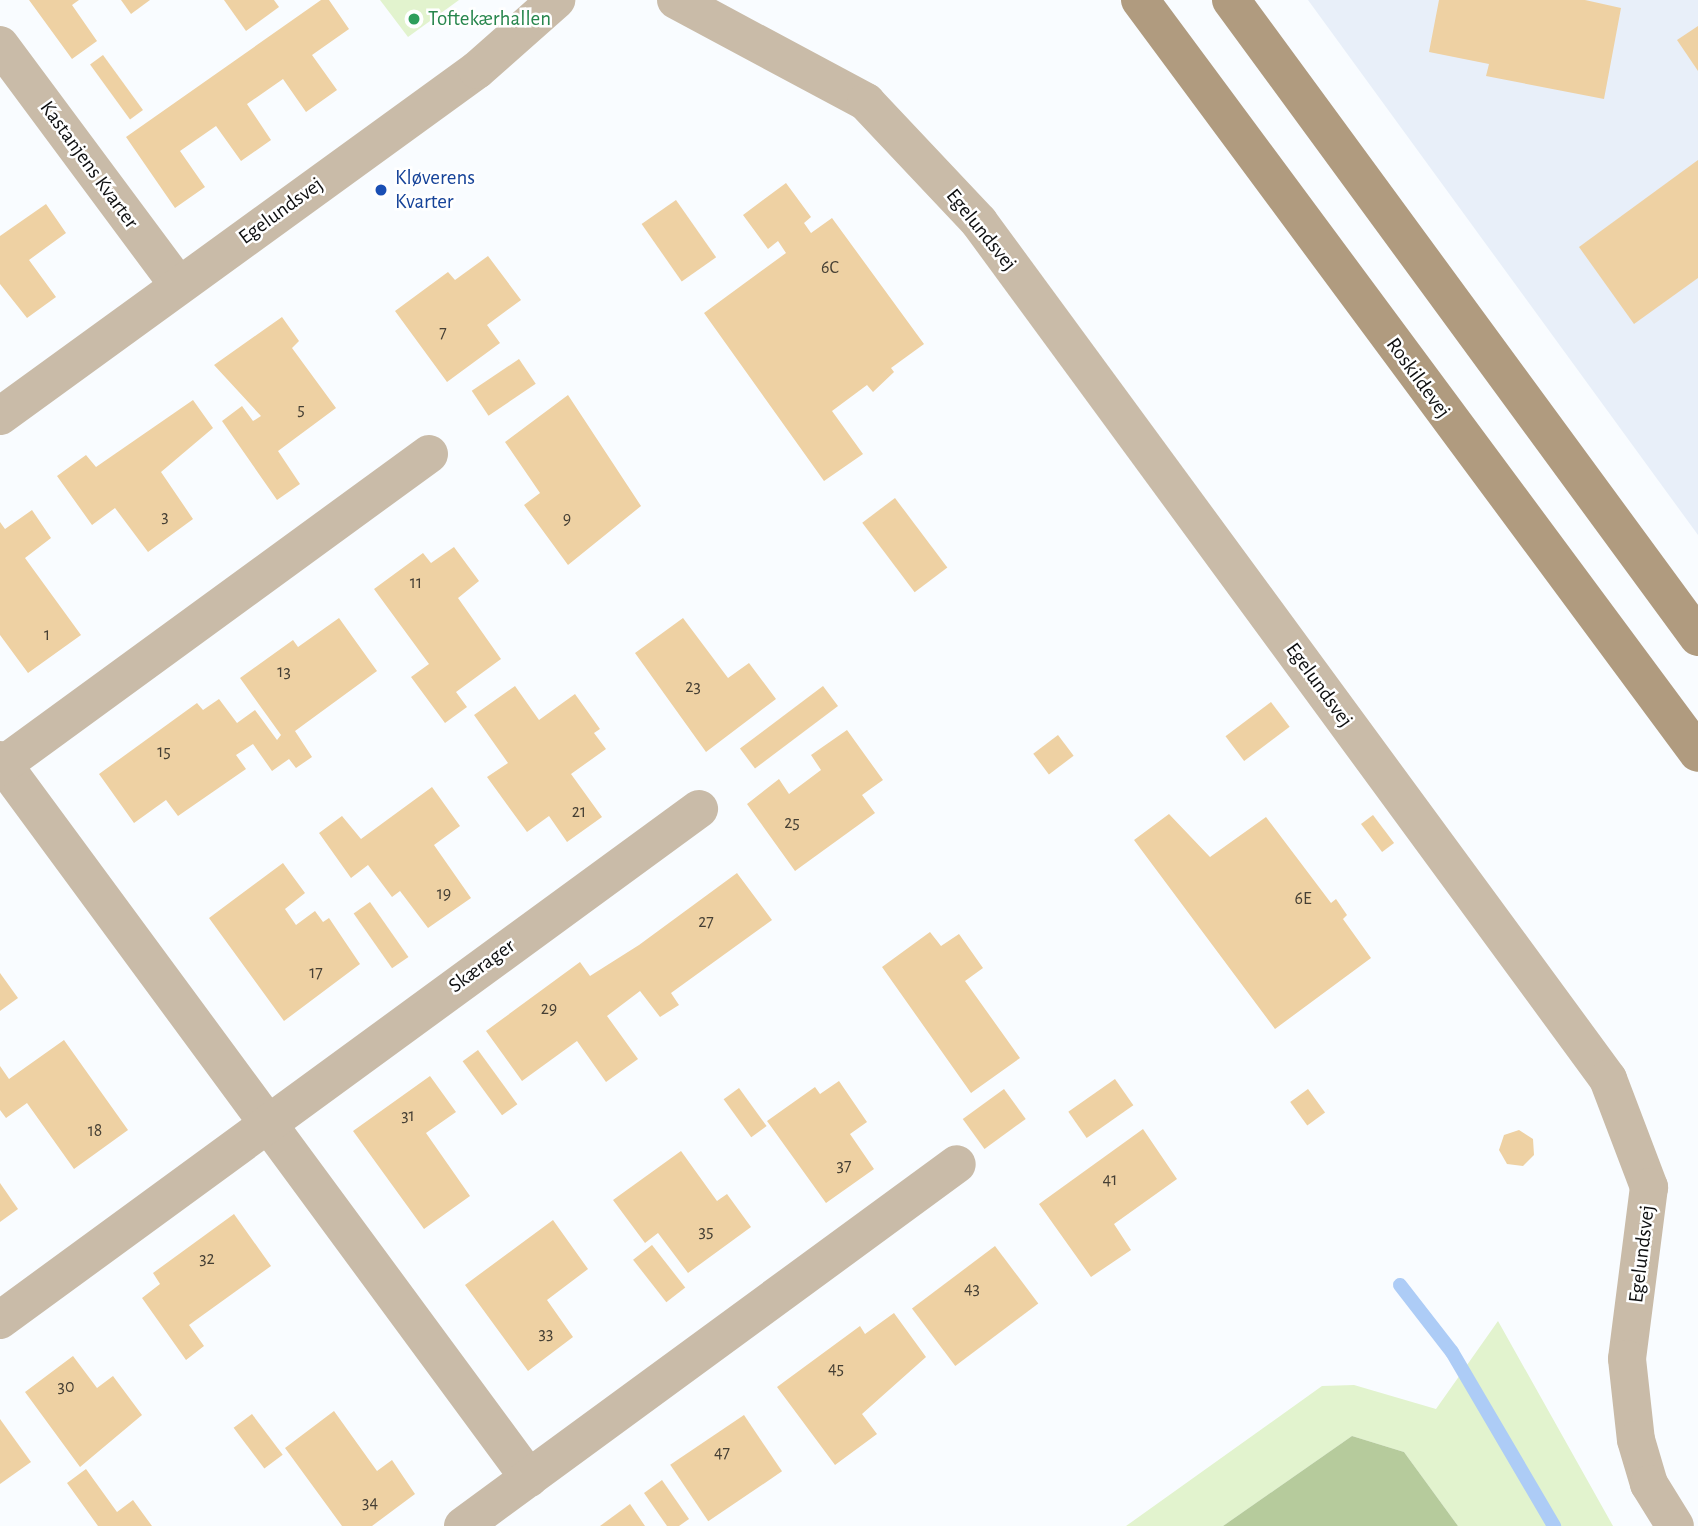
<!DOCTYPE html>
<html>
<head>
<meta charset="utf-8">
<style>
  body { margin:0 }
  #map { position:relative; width:1698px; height:1526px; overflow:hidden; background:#f9fcff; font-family:"Alegreya Sans",sans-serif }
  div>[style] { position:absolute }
  .built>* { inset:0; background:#e8eff9 }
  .green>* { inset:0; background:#e2f3ce }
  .forest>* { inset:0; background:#b6cb9c }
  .stream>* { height:14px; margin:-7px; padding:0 7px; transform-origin:7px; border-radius:7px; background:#adccf6 }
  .building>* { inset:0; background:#eed1a3; transform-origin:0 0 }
  .minor>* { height:38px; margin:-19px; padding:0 19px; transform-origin:19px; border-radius:19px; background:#c9bba8 }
  .secondary>* { height:38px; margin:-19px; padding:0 19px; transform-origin:19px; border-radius:19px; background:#b09b7f }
  .dots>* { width:19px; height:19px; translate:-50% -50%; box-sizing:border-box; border:4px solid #fff; border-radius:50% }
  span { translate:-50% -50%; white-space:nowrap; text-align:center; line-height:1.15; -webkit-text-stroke:5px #fff; paint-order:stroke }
  .number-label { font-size:18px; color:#453f34 }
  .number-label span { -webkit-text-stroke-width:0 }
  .leisure-label { font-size:21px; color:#27864d }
  .left { translate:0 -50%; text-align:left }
  .street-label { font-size:21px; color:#0d0e0f }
  .transit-label { font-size:21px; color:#164399 }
</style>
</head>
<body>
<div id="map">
  <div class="built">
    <i style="clip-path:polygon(1308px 0,1698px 0,1698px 535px)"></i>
  </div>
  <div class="green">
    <i style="clip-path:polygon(380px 0,459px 0,408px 37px)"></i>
    <i style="clip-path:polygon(1498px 1321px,1613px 1526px,1458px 1526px,1404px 1452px,1352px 1436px,1223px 1526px,1126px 1526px,1322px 1386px,1354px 1385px,1436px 1409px)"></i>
  </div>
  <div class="forest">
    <i style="clip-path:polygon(1352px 1436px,1404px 1452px,1458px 1526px,1223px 1526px)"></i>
  </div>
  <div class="stream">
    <i style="left:1400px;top:1285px;width:85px;rotate:52.2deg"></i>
    <i style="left:1452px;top:1352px;width:202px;rotate:59.6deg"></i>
  </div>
  <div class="building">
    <i style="clip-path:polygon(29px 0,79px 0,72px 5px,97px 41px,72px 59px)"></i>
    <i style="clip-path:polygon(121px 0,150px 0,131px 14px)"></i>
    <i style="clip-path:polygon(224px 0,274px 0,279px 7px,246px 31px)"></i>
    <i style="clip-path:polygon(321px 0,329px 0,349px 29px,312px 55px,337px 90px,306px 112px,283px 79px,247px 104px,271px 140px,241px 161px,216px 126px,180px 151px,205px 187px,175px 208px,126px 137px)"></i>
    <i style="clip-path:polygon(1439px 0,1585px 0,1621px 8px,1604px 99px,1486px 76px,1489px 64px,1429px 52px)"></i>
    <i style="clip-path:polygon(1698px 26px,1698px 71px,1677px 40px)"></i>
    <i style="left:103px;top:55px;width:68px;height:16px;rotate:54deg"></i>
    <i style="clip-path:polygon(1698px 160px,1698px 278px,1634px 324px,1579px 247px)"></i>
    <i style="clip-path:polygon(786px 183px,811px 217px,804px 223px,811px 233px,832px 218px,924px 344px,891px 368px,894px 372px,873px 392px,867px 385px,832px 411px,863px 454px,824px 481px,704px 313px,786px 253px,778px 241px,768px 249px,743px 215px)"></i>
    <i style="left:676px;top:200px;width:70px;height:42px;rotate:55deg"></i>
    <i style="clip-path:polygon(46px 204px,66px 233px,29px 260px,56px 297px,27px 318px,0 284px,0 236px)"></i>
    <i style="clip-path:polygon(488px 256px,521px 300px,487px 325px,500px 343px,447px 382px,395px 311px,448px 272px,455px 280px)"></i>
    <i style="clip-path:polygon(282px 317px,299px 341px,292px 348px,336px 408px,278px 451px,300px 484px,277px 500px,222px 421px,242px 406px,253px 421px,261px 416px,214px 365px)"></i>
    <i style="left:519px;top:359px;width:30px;height:57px;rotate:56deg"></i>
    <i style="clip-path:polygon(568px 395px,641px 506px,568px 565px,524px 505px,540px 493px,505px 442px)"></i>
    <i style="clip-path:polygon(193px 400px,213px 428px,161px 472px,193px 519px,148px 552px,115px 508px,92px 525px,57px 476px,86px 455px,96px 467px)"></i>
    <i style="left:895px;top:498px;width:87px;height:41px;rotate:53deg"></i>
    <i style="clip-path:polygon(32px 510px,51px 538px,25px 558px,81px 635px,28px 673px,0 635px,0 522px,5px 529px)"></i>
    <i style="clip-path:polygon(454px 547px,479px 581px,458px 598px,501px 659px,456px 692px,467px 707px,445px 723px,411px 677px,429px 664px,374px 589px,423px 553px,431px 563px)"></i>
    <i style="clip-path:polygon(339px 618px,377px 671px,295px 731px,312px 757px,296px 768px,289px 759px,272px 771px,253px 744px,236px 755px,246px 769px,178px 816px,166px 800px,134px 823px,99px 774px,197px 703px,203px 710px,219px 699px,237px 723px,255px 710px,277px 740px,281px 735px,240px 678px,293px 640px,298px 647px)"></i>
    <i style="clip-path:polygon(683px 618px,728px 678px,749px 663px,776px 699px,706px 752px,635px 653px)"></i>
    <i style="clip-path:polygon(515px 686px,539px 720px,575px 694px,600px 729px,594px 733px,606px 749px,571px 774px,602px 817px,567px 842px,549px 816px,527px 832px,487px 777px,508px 763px,474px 715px)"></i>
    <i style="left:823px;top:686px;width:25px;height:104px;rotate:53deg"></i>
    <i style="left:1271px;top:702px;width:31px;height:57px;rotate:53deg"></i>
    <i style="clip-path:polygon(847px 730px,883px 780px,862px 795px,875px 813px,795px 871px,747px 804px,779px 779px,789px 794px,821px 770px,811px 755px)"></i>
    <i style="left:1058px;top:735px;width:26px;height:31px;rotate:53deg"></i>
    <i style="clip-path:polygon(432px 787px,460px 826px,434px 845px,471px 898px,428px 928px,400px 891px,392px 897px,368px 865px,351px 878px,319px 833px,342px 816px,361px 839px)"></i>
    <i style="clip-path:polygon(1169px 814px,1210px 857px,1266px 817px,1331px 903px,1336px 899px,1347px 915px,1343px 919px,1371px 958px,1275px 1029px,1134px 840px)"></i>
    <i style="left:1373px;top:815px;width:35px;height:15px;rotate:53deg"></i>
    <i style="clip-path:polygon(283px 863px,305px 893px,285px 909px,296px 925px,315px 911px,323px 922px,329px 918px,360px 964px,284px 1021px,209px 918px)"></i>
    <i style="clip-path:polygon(737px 873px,772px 920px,671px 993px,679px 1005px,660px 1017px,640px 991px,607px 1016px,638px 1059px,606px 1082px,577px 1041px,522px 1081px,486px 1031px,580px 962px,590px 976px,639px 945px)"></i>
    <i style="left:370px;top:902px;width:67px;height:20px;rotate:55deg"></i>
    <i style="clip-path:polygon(930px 932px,941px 946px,959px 934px,983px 968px,965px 981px,1020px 1058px,971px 1093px,882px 967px)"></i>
    <i style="clip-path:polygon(0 973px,18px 998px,0 1011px)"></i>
    <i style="clip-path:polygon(64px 1040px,128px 1130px,74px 1169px,27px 1103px,6px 1118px,0 1110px,0 1066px,9px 1079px)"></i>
    <i style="left:478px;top:1050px;width:67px;height:19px;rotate:54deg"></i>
    <i style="clip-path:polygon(430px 1076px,456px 1112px,426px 1133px,470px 1196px,424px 1229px,353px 1131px)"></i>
    <i style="left:1115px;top:1079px;width:32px;height:57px;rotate:55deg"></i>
    <i style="clip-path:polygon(839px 1081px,867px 1122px,850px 1134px,874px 1169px,826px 1203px,767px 1121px,815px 1087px,820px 1094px)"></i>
    <i style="left:739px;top:1088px;width:47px;height:19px;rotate:54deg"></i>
    <i style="left:1004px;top:1089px;width:37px;height:51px;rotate:54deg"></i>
    <i style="left:1308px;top:1089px;width:29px;height:22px;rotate:54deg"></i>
    <i style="clip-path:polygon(1143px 1129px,1177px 1179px,1114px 1224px,1131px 1250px,1091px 1277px,1039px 1204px)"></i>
    <i style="clip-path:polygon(1519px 1130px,1533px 1139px,1534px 1155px,1523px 1166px,1507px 1164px,1499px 1150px,1504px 1135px)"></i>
    <i style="clip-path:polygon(681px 1151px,717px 1201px,727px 1194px,751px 1227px,688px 1273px,658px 1233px,645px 1243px,613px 1200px)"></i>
    <i style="clip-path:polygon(0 1183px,18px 1209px,0 1222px)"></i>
    <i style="clip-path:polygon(234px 1214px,271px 1266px,189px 1325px,204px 1346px,186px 1360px,142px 1298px,160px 1284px,153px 1273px)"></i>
    <i style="clip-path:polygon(553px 1220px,588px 1269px,547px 1300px,573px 1337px,528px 1371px,465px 1285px)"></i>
    <i style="left:652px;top:1245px;width:54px;height:24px;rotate:52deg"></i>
    <i style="left:995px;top:1246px;width:72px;height:104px;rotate:53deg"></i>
    <i style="clip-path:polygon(894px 1313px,926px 1357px,862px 1414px,877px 1434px,835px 1465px,777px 1387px,860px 1326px,865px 1334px)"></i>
    <i style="clip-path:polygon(73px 1356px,97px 1388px,113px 1376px,142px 1415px,80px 1467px,25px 1392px)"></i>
    <i style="clip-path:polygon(334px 1411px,377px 1471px,392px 1460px,415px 1494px,372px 1526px,342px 1526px,285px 1448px)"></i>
    <i style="left:252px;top:1414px;width:51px;height:23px;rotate:53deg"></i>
    <i style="left:744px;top:1415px;width:68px;height:89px;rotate:56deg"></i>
    <i style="clip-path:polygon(0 1419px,31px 1462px,0 1484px)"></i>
    <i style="clip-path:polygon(86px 1469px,117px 1512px,133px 1500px,152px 1526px,98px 1526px,67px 1483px)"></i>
    <i style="clip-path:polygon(662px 1480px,689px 1519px,679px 1526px,667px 1526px,644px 1493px)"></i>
    <i style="clip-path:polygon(630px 1504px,645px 1526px,600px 1526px)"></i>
  </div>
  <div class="minor">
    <i style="left:676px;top:0;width:216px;rotate:28.2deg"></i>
    <i style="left:866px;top:102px;width:165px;rotate:46.7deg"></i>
    <i style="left:979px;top:222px;width:1063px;rotate:53.72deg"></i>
    <i style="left:1608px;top:1079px;width:116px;rotate:69.2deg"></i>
    <i style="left:1649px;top:1187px;width:173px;rotate:97.3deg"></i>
    <i style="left:1627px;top:1359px;width:81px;rotate:83.7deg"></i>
    <i style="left:1636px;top:1440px;width:46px;rotate:73.5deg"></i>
    <i style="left:1649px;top:1484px;width:49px;rotate:58.2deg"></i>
    <i style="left:0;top:45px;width:299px;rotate:53.4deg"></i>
    <i style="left:0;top:416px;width:589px;rotate:-35.96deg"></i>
    <i style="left:477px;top:70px;width:106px;rotate:-41.5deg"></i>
    <i style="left:0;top:760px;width:892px;rotate:53.62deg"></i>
    <i style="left:0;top:767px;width:531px;rotate:-36.11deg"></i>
    <i style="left:0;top:1320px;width:866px;rotate:-36.17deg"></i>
    <i style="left:463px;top:1526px;width:612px;rotate:-36.23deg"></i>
  </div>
  <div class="secondary">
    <i style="left:1140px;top:0;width:937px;rotate:53.46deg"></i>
    <i style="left:1231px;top:0;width:790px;rotate:53.75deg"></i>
  </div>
  <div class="dots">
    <i style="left:414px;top:19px;background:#2e9e5b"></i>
    <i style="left:381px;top:190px;background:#1a4fb4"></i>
  </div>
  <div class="number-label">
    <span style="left:830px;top:268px">6C</span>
    <span style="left:443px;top:333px">7</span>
    <span style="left:301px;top:410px">5</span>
    <span style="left:165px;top:517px">3</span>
    <span style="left:567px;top:519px">9</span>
    <span style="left:416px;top:583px">11</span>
    <span style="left:47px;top:635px">1</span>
    <span style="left:284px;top:672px">13</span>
    <span style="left:693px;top:687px">23</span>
    <span style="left:164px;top:752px">15</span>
    <span style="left:579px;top:812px">21</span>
    <span style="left:792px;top:823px">25</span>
    <span style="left:444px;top:894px">19</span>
    <span style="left:1303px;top:899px">6E</span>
    <span style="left:706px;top:922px">27</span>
    <span style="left:316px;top:973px">17</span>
    <span style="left:549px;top:1009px">29</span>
    <span style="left:408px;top:1116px">31</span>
    <span style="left:95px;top:1131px">18</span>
    <span style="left:844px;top:1166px">37</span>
    <span style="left:1110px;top:1180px">41</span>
    <span style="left:706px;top:1232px">35</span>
    <span style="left:207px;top:1259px">32</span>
    <span style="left:972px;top:1289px">43</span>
    <span style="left:546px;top:1334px">33</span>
    <span style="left:836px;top:1369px">45</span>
    <span style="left:66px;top:1387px">30</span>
    <span style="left:722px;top:1453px">47</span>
    <span style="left:370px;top:1503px">34</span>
  </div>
  <div class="leisure-label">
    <span class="left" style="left:428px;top:19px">Toftekærhallen</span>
  </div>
  <div class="street-label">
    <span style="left:89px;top:165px;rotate:54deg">Kastanjens Kvarter</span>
    <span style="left:281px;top:211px;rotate:-36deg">Egelundsvej</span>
    <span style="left:981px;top:230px;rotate:51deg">Egelundsvej</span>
    <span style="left:1418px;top:378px;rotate:54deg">Roskildevej</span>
    <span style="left:1319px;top:685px;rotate:54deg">Egelundsvej</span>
    <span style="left:482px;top:966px;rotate:-36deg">Skærager</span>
    <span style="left:1642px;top:1254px;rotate:-83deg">Egelundsvej</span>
  </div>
  <div class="transit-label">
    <span class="left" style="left:395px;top:190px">Kløverens<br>Kvarter</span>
  </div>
</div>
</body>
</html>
